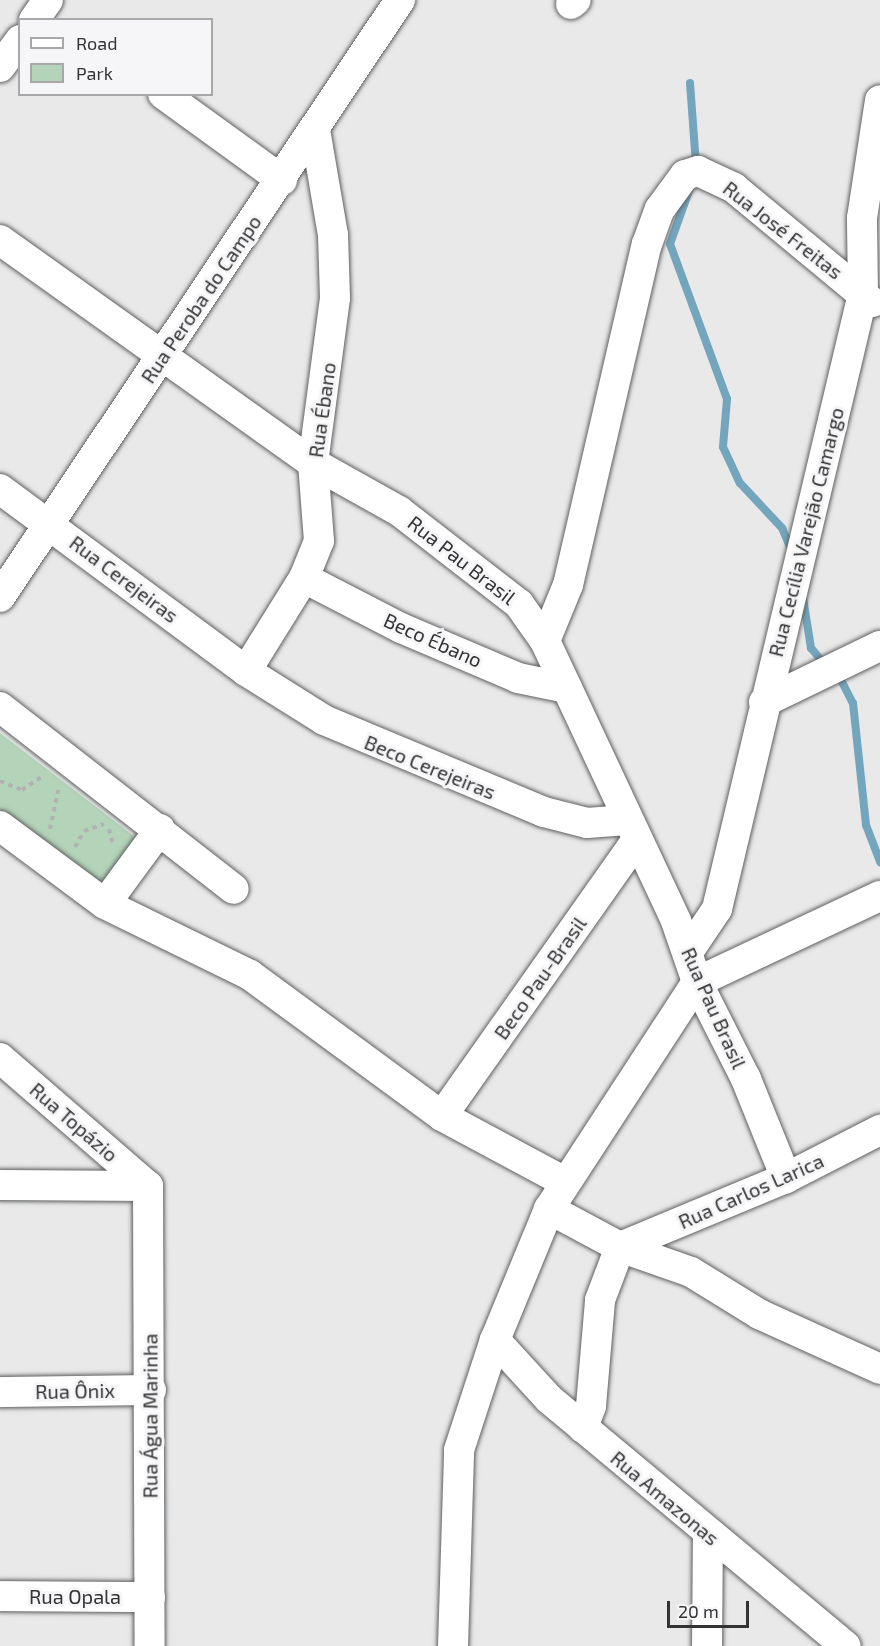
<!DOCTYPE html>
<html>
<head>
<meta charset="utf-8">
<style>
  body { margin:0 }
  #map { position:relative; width:880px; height:1646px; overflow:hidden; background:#e9e9ea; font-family:"Exo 2",sans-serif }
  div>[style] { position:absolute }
  .green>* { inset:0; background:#b3d4b9 }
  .stream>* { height:8px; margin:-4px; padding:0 4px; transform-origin:4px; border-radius:4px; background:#73a5bd }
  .path>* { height:4px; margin-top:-2px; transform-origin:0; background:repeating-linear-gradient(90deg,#b2b2b3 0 4.5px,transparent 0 9px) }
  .roads { filter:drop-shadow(0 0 2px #5f6061) drop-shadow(0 0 2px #5f6061) }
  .minor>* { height:30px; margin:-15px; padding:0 15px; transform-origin:15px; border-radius:15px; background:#fff }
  span { translate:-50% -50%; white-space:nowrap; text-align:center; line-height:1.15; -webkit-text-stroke:6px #f6f6f8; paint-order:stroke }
  .street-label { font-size:20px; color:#333 }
  .legend { position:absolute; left:18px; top:18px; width:195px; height:78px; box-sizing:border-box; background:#f6f6f8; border:2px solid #a8a8a9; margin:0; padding:8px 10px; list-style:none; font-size:18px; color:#333 }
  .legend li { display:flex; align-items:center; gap:12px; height:30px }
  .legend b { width:30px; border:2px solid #a8a8a9 }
  .scale { position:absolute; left:667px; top:1601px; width:82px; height:27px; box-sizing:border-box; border:3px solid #333; border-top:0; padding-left:8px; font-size:18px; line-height:21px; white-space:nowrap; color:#333; -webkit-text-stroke:4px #f6f6f8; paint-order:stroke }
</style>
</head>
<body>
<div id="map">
  <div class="green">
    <i style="clip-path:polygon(0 733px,139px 840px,99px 891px,0 815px)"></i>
  </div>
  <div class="stream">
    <i style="left:690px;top:83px;width:82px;rotate:85.8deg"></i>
    <i style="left:690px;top:188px;width:59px;rotate:109.7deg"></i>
    <i style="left:670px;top:244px;width:165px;rotate:69.8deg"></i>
    <i style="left:727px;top:399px;width:48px;rotate:94.8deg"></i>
    <i style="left:723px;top:447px;width:40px;rotate:65deg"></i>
    <i style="left:740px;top:483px;width:62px;rotate:47deg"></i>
    <i style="left:782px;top:528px;width:26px;rotate:67deg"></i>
    <i style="left:803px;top:598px;width:51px;rotate:80.9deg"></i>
    <i style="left:811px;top:648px;width:23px;rotate:50deg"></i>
    <i style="left:840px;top:678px;width:28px;rotate:63deg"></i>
    <i style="left:853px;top:703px;width:123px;rotate:83.9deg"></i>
    <i style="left:866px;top:825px;width:40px;rotate:69deg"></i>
  </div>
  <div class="path">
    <i style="left:0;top:781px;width:24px;rotate:22deg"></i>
    <i style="left:22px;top:790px;width:25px;rotate:-34deg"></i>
    <i style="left:50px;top:829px;width:40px;rotate:-78deg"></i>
    <i style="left:109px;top:829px;width:16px;rotate:76deg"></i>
    <i style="left:75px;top:847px;width:18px;rotate:-61deg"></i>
    <i style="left:84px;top:831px;width:21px;rotate:-19deg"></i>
  </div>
  <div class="roads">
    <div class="minor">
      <i style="left:571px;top:4px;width:6px;rotate:-39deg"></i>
      <i style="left:34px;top:20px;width:24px;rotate:-55deg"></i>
      <i style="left:0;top:67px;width:34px;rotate:-53deg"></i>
      <i style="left:163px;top:94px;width:147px;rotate:35.9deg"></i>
      <i style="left:0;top:240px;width:384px;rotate:35.5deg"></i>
      <i style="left:313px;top:463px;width:98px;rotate:29.2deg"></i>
      <i style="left:399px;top:511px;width:152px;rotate:37.8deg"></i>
      <i style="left:519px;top:604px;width:45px;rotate:54.9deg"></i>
      <i style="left:545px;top:641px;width:309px;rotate:64.9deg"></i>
      <i style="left:676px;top:921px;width:65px;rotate:71deg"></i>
      <i style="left:697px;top:982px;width:109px;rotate:63.2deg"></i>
      <i style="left:746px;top:1079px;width:107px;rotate:68deg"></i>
      <i style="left:0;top:489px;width:306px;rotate:36.5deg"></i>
      <i style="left:246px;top:671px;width:92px;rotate:32.1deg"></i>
      <i style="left:324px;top:720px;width:238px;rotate:22.7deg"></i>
      <i style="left:544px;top:812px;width:44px;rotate:14.3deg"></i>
      <i style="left:587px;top:823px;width:40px;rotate:-4.3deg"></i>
      <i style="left:304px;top:578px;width:109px;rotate:27.3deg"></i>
      <i style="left:401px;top:628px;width:127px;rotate:23.1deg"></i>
      <i style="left:518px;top:678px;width:50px;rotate:11.5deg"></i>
      <i style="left:0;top:597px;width:719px;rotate:-56.18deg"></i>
      <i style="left:545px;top:641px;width:61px;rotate:-67.7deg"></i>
      <i style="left:568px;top:585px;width:350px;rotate:-77deg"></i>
      <i style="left:647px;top:244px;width:37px;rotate:-70deg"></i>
      <i style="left:660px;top:209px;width:42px;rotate:-53.7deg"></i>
      <i style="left:685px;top:175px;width:14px;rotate:-17deg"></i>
      <i style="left:698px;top:171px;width:40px;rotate:25deg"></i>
      <i style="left:734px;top:188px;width:179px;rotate:39.6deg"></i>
      <i style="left:246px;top:671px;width:110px;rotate:-58.1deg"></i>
      <i style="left:304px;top:578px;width:40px;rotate:-68deg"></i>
      <i style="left:319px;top:541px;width:78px;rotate:-94.4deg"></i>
      <i style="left:313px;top:463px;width:166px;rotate:-82.4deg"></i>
      <i style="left:335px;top:298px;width:63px;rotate:-91.8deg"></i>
      <i style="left:333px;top:235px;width:107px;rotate:-99.7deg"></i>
      <i style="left:764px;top:702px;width:129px;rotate:-25.8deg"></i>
      <i style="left:0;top:707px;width:296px;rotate:37.9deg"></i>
      <i style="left:0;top:826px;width:131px;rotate:36.6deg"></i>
      <i style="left:105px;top:904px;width:161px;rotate:26.1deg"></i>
      <i style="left:250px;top:975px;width:238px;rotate:36.3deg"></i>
      <i style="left:442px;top:1116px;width:140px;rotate:28.2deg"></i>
      <i style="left:105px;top:904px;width:93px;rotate:-53.7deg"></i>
      <i style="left:688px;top:952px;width:52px;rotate:-56deg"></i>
      <i style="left:717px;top:909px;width:632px;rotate:-76.65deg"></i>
      <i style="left:863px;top:294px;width:76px;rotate:-90.8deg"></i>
      <i style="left:862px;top:218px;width:119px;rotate:-81.3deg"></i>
      <i style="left:0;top:1058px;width:196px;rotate:40.9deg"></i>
      <i style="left:442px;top:1116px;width:338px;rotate:-54.8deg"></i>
      <i style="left:0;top:1185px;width:148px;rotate:0.4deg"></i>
      <i style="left:148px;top:1186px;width:460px;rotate:89.8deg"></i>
      <i style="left:549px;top:1209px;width:81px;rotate:28.2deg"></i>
      <i style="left:620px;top:1247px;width:75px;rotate:19.4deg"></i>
      <i style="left:691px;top:1272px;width:80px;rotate:31.7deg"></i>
      <i style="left:759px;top:1314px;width:133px;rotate:24.4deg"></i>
      <i style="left:620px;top:1247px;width:180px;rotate:-22.6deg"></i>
      <i style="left:786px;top:1178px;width:106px;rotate:-27.1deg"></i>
      <i style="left:495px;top:1340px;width:80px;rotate:47.5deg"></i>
      <i style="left:549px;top:1399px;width:386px;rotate:39.8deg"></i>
      <i style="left:0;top:1392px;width:151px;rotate:-0.8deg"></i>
      <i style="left:583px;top:1428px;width:23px;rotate:-70deg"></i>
      <i style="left:591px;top:1406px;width:106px;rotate:-85.1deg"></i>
      <i style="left:600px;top:1300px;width:57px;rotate:-69.3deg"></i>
      <i style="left:0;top:1596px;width:150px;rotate:0.4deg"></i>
      <i style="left:453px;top:1646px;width:196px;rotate:-88.2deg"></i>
      <i style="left:459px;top:1450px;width:116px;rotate:-71.9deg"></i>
      <i style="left:495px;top:1340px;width:142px;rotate:-67.6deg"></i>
      <i style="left:549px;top:1209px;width:271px;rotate:-56.9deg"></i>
      <i style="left:697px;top:982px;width:202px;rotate:-25.2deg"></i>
      <i style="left:707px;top:1646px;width:111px;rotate:-89.5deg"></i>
    </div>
  </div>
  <div class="street-label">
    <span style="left:783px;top:230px;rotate:38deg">Rua José Freitas</span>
    <span style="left:201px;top:299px;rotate:-56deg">Rua Peroba do Campo</span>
    <span style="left:322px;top:410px;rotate:-82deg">Rua Ébano</span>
    <span style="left:806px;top:532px;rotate:-76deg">Rua Cecília Varejão Camargo</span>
    <span style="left:462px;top:560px;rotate:38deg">Rua Pau Brasil</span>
    <span style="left:124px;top:579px;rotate:37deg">Rua Cerejeiras</span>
    <span style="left:433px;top:640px;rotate:24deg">Beco Ébano</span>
    <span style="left:430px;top:767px;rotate:22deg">Beco Cerejeiras</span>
    <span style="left:540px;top:978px;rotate:-55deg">Beco Pau-Brasil</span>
    <span style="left:714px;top:1008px;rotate:66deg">Rua Pau Brasil</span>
    <span style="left:74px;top:1122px;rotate:41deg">Rua Topázio</span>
    <span style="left:751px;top:1191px;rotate:-24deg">Rua Carlos Larica</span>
    <span style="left:75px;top:1391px;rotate:-1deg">Rua Ônix</span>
    <span style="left:150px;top:1416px;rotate:-90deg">Rua Água Marinha</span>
    <span style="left:665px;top:1498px;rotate:40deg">Rua Amazonas</span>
    <span style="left:75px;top:1596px">Rua Opala</span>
  </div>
  <ul class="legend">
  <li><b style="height:8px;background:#fff"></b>Road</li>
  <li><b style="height:16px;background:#b3d4b9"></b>Park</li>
  </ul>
  <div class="scale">20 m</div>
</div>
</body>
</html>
